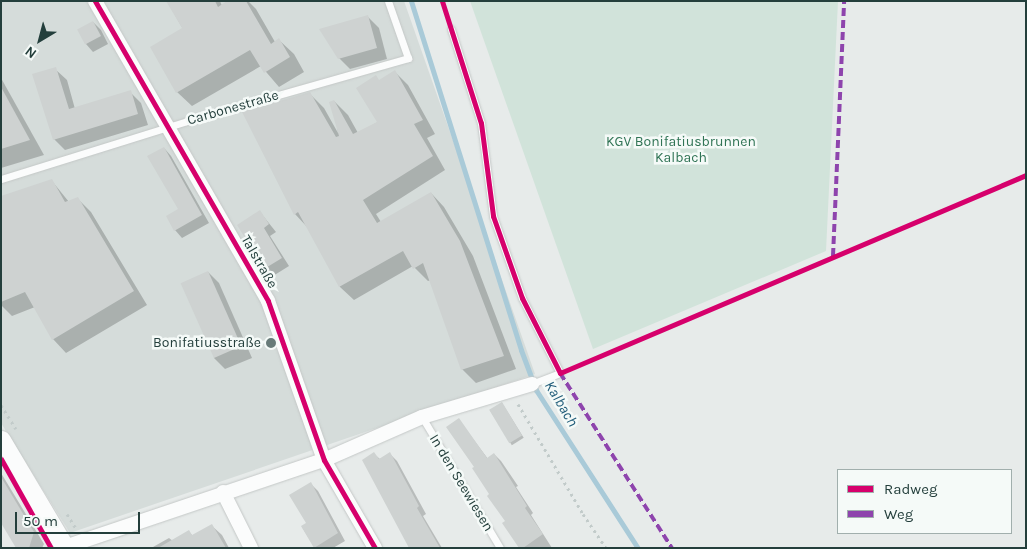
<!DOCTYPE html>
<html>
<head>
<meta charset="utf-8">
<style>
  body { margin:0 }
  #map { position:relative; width:1027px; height:549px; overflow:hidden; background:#e7ebea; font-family:Karla,sans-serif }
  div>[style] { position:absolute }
  .built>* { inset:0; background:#d5dcda }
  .green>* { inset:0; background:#d1e3da }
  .shadow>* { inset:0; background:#0003; transform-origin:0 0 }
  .stream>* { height:5px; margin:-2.5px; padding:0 2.5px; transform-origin:2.5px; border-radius:2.5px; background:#a9cad8 }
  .building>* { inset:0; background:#ced2d1; transform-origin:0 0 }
  .path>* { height:3px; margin-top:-1.5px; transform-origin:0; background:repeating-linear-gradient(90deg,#c2cbca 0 2.5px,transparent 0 6.5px) }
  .roads { filter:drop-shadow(0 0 1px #c4c8c7) drop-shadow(0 0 1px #c4c8c7) }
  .lane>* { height:7px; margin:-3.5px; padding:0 3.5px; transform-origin:3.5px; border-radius:3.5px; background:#fbfcfc }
  .street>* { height:14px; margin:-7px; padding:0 7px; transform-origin:7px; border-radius:7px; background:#fbfcfc }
  .secondary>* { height:19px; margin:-9.5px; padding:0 9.5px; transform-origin:9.5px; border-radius:9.5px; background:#fbfcfc }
  .quiet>* { height:4px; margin-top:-2px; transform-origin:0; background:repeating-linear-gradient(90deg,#8e44ad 0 8px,transparent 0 12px) }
  .cycleway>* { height:5px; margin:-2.5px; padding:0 2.5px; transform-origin:2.5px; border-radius:2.5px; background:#d6006c }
  .dots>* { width:14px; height:14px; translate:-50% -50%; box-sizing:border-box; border:2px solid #f5faf8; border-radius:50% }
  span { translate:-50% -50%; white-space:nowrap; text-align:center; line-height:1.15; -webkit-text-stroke:5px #f5faf8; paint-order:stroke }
  .street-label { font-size:14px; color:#243f3c }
  .park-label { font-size:14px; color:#307455 }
  .poi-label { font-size:14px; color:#243f3c }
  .right { translate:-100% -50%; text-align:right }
  .water-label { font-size:15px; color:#205c79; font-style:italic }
  .frame { position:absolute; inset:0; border:2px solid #243f3c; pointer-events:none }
  .legend { position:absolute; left:837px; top:469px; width:175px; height:65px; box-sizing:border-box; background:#f5faf8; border:1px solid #a1afad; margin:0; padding:6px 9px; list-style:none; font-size:15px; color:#243f3c }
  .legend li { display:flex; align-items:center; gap:10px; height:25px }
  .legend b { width:25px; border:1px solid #a1afad }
  .north { position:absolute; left:15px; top:15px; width:50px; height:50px; -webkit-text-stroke:4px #f5faf8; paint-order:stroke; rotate:217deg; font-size:14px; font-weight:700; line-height:20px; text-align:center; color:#243f3c }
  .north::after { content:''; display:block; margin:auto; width:18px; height:22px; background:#243f3c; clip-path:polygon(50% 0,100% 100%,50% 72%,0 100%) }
  .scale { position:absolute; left:15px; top:512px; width:125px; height:22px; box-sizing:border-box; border:2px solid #243f3c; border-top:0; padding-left:6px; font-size:15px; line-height:18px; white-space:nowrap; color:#243f3c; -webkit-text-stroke:4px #f5faf8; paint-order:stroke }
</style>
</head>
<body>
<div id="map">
  <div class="built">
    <i style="clip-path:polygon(1px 1px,404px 1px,535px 374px,70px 533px,1px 423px)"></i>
  </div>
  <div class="green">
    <i style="clip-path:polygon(470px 1px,838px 1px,826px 251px,593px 349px)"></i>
  </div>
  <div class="shadow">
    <i style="clip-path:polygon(167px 1px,220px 1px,222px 6px,230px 1px,248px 1px,256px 9px,275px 42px,279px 40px,294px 54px,304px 72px,279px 87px,261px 66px,192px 106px,177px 92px,183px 29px)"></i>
    <i style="clip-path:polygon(368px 17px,379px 28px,387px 59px,350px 69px,339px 58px)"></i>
    <i style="clip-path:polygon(93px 22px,101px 30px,108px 44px,93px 52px,86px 44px)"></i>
    <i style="clip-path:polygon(55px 69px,67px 80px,75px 109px,130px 92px,141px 103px,148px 125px,65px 150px,54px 139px)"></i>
    <i style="clip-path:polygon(395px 72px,408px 85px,435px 134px,427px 138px,445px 170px,376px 214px,381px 222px,431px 193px,444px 207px,473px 256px,516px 369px,476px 383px,462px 369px,431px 280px,428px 281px,413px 266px,354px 300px,340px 287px,308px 228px,295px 214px,310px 94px,324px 108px,338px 133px,334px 101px,348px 115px,358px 133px,378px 122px,380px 81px)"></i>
    <i style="clip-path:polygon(1px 78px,44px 155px,1px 168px)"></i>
    <i style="clip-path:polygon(164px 148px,171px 156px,209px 223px,182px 238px,175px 230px,180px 210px)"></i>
    <i style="clip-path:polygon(52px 181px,69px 202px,77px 198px,91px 212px,147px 305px,66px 353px,53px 339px,35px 307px,12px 316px,1px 305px,1px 272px)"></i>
    <i style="clip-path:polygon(260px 212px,276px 232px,270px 236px,289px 266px,273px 276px,265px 268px)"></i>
    <i style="clip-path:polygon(208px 272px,219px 283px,252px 358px,225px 369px,214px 358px)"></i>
    <i style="left:502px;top:403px;width:41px;height:14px;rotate:58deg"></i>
    <i style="clip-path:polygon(459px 420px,488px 459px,494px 454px,501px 461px,518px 486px,516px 487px,533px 513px,531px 515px,552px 548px,521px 548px,476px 467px)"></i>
    <i style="clip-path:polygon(374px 454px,380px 459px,390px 454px,397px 461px,426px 514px,423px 516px,442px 548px,410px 548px)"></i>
    <i style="clip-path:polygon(1px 473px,44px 544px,42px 548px,17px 548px,1px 520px)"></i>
    <i style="clip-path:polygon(311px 484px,318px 491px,345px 541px,333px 548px,315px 548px,302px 527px,308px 524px)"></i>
    <i style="clip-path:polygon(212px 526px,222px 535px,229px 548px,153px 547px,169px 538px,173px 541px,189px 532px,193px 536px)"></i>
  </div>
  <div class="stream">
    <i style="left:411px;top:1px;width:366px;rotate:72.5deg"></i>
    <i style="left:521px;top:350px;width:43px;rotate:69.4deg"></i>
    <i style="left:536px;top:390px;width:188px;rotate:57.2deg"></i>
  </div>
  <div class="building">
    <i style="clip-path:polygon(166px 1px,215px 1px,218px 7px,227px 1px,246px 1px,271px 44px,279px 38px,290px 57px,264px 73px,250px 50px,176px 93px,150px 47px,182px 28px)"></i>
    <i style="clip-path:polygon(368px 15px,377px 48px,338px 59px,319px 29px)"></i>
    <i style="left:93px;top:21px;width:17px;height:18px;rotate:62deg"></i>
    <i style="clip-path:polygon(56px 67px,69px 109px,131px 90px,138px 114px,53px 140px,32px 74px)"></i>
    <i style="clip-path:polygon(395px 70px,423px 120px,414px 124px,433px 156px,363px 200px,377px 223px,431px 192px,460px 241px,504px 356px,461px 370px,423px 263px,413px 269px,403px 251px,339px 287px,298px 212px,294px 215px,242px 112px,310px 92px,336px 137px,339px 136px,329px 102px,334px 100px,353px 134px,377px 122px,356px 88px,376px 75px,379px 80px)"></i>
    <i style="clip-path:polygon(1px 87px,30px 140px,1px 149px)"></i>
    <i style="clip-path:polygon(164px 147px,202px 215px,174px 231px,166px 216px,178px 209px,147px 156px)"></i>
    <i style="clip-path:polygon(52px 179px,65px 202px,78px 197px,134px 291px,52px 340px,25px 292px,1px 302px,1px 196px)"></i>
    <i style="clip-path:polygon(260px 210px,269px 224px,264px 228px,282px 258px,264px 269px,237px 225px)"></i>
    <i style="left:208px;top:271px;width:82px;height:30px;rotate:66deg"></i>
    <i style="left:502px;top:402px;width:39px;height:15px;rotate:59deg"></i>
    <i style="clip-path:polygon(459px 418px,487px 458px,494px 453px,527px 506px,525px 508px,543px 534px,523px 548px,519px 548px,502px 523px,505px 521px,487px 496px,489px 494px,472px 468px,474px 467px,446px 427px)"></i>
    <i style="clip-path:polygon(374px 452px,379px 459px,390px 452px,419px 506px,417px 508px,440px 548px,409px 548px,362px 460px)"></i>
    <i style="clip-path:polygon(1px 477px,34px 532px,29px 548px,16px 548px,1px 523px)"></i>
    <i style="clip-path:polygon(311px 482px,338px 533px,314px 548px,301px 526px,306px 523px,289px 495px)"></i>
    <i style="clip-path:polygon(212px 524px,226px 548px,158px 548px,189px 530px,192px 535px)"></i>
  </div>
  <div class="path">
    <i style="left:518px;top:404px;width:128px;rotate:59.4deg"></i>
    <i style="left:583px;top:514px;width:41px;rotate:55.9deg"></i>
    <i style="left:1px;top:405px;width:28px;rotate:58deg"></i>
    <i style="left:67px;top:514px;width:19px;rotate:58deg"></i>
  </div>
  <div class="roads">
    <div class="lane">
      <i style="left:451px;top:29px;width:99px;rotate:72.3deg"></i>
      <i style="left:481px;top:123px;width:94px;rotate:82.6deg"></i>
      <i style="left:493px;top:216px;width:87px;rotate:70.5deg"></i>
      <i style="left:522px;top:298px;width:84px;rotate:63.1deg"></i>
      <i style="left:560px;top:373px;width:30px;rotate:159deg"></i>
      <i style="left:1px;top:179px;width:195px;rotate:-17.3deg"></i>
      <i style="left:187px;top:121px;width:230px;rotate:-15.9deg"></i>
      <i style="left:408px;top:58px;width:60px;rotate:-109.3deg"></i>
      <i style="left:422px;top:417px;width:152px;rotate:59.2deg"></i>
    </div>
    <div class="street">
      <i style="left:95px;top:1px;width:346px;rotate:60deg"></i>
      <i style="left:268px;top:301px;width:169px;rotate:70.6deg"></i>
      <i style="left:324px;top:460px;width:102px;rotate:59.9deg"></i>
      <i style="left:223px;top:492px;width:63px;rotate:63.4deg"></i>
      <i style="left:62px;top:548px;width:276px;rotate:-18.6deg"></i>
      <i style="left:324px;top:460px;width:107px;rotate:-23.7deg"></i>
      <i style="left:422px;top:417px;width:115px;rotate:-16.7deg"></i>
    </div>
    <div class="secondary">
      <i style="left:1px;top:440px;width:126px;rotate:59.3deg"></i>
    </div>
  </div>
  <div class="quiet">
    <i style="left:833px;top:256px;width:255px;rotate:-87.5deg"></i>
    <i style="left:563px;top:372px;width:3px;rotate:162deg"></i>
    <i style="left:560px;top:373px;width:208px;rotate:57.4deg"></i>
  </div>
  <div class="cycleway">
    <i style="left:95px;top:1px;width:346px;rotate:60deg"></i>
    <i style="left:268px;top:301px;width:169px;rotate:70.6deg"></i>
    <i style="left:324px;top:460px;width:102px;rotate:59.9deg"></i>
    <i style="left:442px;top:1px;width:128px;rotate:72.3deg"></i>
    <i style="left:481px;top:123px;width:94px;rotate:82.6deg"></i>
    <i style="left:493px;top:216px;width:87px;rotate:70.5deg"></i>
    <i style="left:522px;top:298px;width:84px;rotate:63.1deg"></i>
    <i style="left:560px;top:373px;width:506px;rotate:-23.02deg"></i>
    <i style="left:1px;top:459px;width:102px;rotate:60.7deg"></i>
  </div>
  <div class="dots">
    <i style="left:271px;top:343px;background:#687b79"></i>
  </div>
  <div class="street-label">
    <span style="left:233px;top:108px;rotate:-16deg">Carbonestraße</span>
    <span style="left:259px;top:262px;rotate:60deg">Talstraße</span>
    <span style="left:461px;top:483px;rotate:59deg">In den Seewiesen</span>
  </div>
  <div class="park-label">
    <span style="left:681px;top:150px">KGV Bonifatiusbrunnen<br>Kalbach</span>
  </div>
  <div class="poi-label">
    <span class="right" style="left:261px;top:343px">Bonifatiusstraße</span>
  </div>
  <div class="water-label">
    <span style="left:561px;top:404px;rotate:59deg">Kalbach</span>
  </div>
  <div class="frame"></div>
  <ul class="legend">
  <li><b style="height:6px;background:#d6006c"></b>Radweg</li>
  <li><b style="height:6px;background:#8e44ad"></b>Weg</li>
  </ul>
  <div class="north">N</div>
  <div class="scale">50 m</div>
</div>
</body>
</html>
